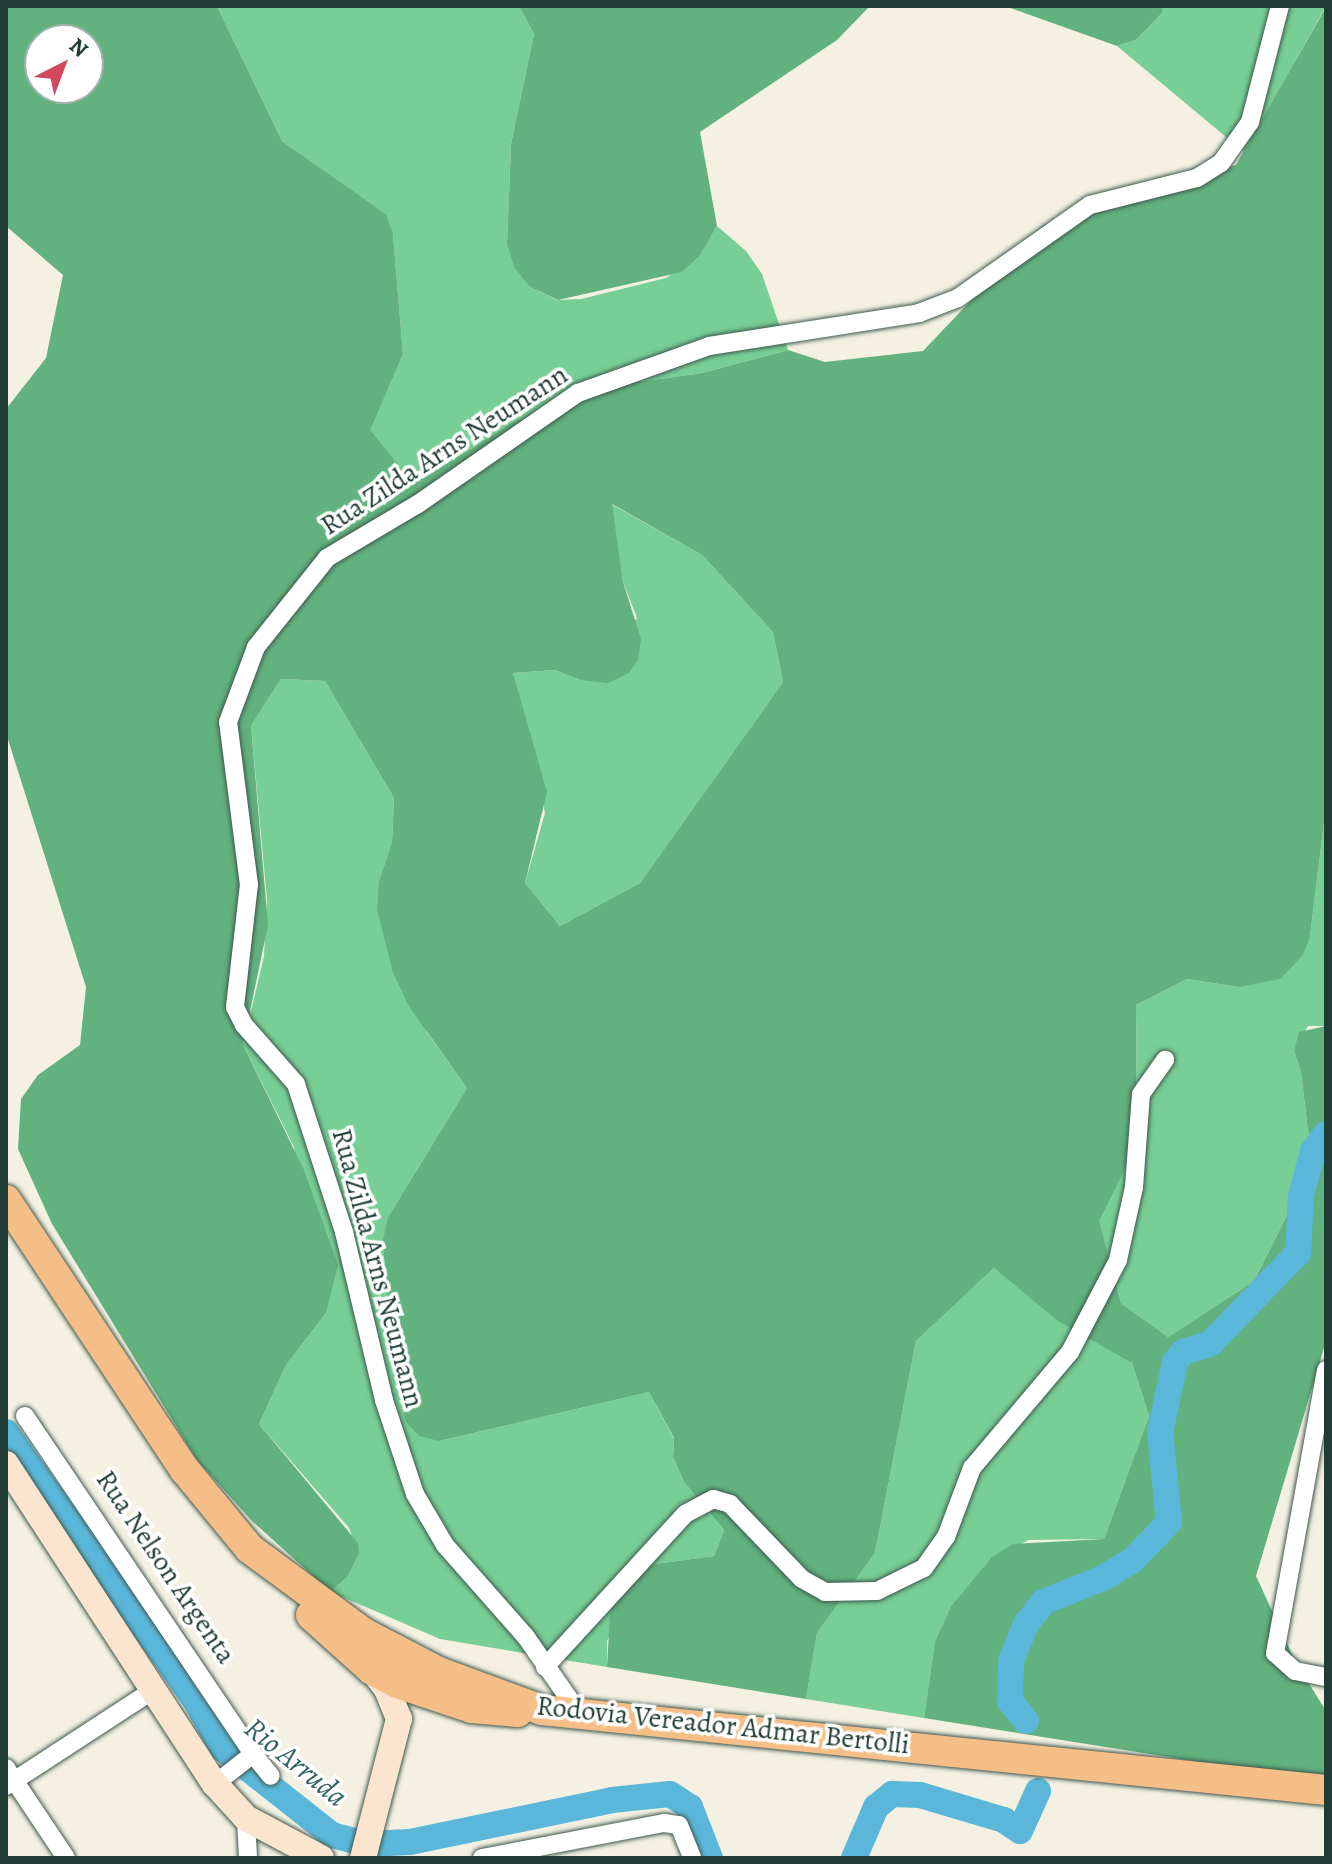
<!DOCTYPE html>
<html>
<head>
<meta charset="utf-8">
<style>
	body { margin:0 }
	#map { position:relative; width:1332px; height:1864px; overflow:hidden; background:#f4f1e2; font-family:Alegreya,serif }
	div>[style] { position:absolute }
	.green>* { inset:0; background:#77cf95 }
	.forest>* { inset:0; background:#61b27e }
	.river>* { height:26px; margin:-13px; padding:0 13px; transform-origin:13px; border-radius:13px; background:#5bb7d9 }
	.roads { filter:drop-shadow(0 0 2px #3f584e) drop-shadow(0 0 2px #3f584e) }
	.minor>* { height:18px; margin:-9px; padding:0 9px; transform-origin:9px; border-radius:9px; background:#fff }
	.secondary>* { height:26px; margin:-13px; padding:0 13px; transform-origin:13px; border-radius:13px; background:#fbe5cf }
	.trunk>* { height:30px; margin:-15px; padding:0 15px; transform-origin:15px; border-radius:15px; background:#f6be87 }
	span { translate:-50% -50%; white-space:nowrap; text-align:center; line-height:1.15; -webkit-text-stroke:7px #fff; paint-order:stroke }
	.street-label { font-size:28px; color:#1f3d34 }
	.water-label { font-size:30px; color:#316266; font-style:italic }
	.frame { position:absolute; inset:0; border:8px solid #1f3d34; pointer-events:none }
	.north { position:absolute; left:24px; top:24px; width:80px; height:80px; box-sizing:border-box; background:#fff; border:2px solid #a5b1ae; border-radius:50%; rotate:42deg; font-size:22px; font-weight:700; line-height:32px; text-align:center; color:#1f3d34 }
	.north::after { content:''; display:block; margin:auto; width:28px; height:36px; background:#d1495b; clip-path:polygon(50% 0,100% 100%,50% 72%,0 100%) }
</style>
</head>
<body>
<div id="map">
	<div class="green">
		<i style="clip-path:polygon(217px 6px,519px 6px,534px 34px,511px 144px,507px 244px,515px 267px,530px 287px,557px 300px,581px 299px,666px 278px,701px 254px,717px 226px,746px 251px,762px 274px,788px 350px,702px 373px,611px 386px,511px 423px,466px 452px,409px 479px,369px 430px,403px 354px,393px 234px,372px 204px,282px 141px)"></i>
		<i style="clip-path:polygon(1162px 6px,1326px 6px,1244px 152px,1117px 46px,1136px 40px,1162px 13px)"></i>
		<i style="clip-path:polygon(611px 504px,702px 555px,773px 632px,783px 682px,640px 883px,560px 926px,525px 883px,545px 813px,513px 673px,555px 670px,580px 680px,637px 618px,623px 582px)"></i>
		<i style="clip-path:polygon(281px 679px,325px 681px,394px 798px,392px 842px,379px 881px,426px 1031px,467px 1088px,388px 1217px,394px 1378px,439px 1441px,649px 1392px,674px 1439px,673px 1457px,684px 1482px,724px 1530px,714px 1556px,648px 1565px,607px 1641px,607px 1667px,440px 1639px,331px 1592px,348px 1576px,359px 1554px,349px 1528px,259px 1424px,286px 1365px,326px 1313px,294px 1147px,243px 1045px,264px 956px,267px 900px,251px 726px)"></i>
		<i style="clip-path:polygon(1326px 807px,1326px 1026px,1308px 1026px,1294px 1051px,1301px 1072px,1312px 1165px,1254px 1281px,1168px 1337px,1121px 1303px,1098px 1221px,1137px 1145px,1136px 1005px,1187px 979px,1239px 987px,1310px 936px)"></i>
		<i style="clip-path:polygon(994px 1268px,1132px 1363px,1149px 1416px,1104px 1539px,1029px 1540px,992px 1558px,951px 1606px,935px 1641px,924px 1718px,806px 1699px,817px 1633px,875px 1553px,916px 1341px)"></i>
	</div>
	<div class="forest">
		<i style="clip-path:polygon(evenodd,6px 6px,217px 6px,282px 141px,372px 204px,386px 215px,393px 234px,403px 354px,370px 430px,410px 479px,466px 452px,511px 423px,611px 386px,702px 373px,788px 350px,825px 362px,923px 351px,979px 292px,996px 266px,1044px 225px,1236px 165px,1326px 7px,1326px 807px,1310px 936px,1303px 955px,1280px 979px,1239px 987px,1187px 979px,1136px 1005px,1137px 1145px,1099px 1221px,1121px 1303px,1168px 1337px,1254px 1281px,1312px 1165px,1301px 1072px,1294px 1051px,1299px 1032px,1326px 1026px,1326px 1341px,1256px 1576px,1295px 1661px,1326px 1711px,1326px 1782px,924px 1718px,935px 1641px,951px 1606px,992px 1557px,1013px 1544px,1104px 1539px,1149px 1416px,1132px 1363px,1058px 1321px,994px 1268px,916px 1341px,875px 1553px,817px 1633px,806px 1699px,607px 1667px,610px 1613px,618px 1590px,648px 1565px,714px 1556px,724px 1530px,684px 1482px,673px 1457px,674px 1438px,649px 1392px,439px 1441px,419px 1436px,406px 1422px,394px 1378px,383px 1240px,388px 1217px,467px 1088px,410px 1008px,393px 973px,377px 910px,379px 881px,392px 842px,394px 798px,325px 681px,281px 679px,251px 726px,268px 925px,243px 1045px,304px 1170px,338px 1265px,326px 1313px,286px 1365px,259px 1424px,358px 1543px,359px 1554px,348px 1576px,331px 1592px,252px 1521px,197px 1460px,52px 1224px,18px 1149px,21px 1099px,38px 1075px,80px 1045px,86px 987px,6px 733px,6px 409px,46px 358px,63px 275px,6px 226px,6px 6px,40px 40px,88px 40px,88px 88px,40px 88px,40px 40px,6px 6px,612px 504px,702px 555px,773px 632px,783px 682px,640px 883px,560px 926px,525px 883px,547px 792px,513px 673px,555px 670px,580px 680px,608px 683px,629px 673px,638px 660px,641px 639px,623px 582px,612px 504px)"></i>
		<i style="clip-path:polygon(519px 6px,870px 6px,837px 40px,700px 132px,717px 226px,701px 254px,682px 272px,558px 300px,530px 287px,514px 267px,507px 244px,511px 144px,534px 34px)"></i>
		<i style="clip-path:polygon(1005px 6px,1162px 6px,1162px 13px,1136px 40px,1117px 46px)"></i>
	</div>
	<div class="river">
		<i style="left:6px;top:1432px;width:328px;rotate:54.8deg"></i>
		<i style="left:195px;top:1700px;width:56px;rotate:60.3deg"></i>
		<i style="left:223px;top:1749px;width:139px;rotate:38.3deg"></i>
		<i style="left:332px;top:1835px;width:35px;rotate:15deg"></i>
		<i style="left:366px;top:1844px;width:44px;rotate:-2.6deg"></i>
		<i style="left:410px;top:1842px;width:206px;rotate:-11.7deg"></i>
		<i style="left:612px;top:1800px;width:58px;rotate:-5.9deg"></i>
		<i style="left:670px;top:1794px;width:24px;rotate:33deg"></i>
		<i style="left:690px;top:1807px;width:55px;rotate:68.6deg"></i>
		<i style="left:1026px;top:1721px;width:26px;rotate:-129deg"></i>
		<i style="left:1010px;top:1701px;width:40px;rotate:-88.6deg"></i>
		<i style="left:1011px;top:1661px;width:40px;rotate:-68deg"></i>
		<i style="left:1026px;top:1624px;width:28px;rotate:-52deg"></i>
		<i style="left:1043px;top:1602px;width:65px;rotate:-21.8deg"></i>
		<i style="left:1103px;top:1578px;width:35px;rotate:-31deg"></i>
		<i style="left:1133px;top:1560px;width:52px;rotate:-46.5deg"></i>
		<i style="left:1169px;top:1522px;width:90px;rotate:-95.7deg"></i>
		<i style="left:1160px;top:1432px;width:72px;rotate:-77.9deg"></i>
		<i style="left:1175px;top:1362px;width:13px;rotate:-51deg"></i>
		<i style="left:1183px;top:1352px;width:28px;rotate:-17deg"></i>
		<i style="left:1210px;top:1344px;width:127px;rotate:-46deg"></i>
		<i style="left:1298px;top:1253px;width:57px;rotate:-87deg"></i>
		<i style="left:1301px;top:1196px;width:47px;rotate:-75.1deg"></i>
		<i style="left:1313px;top:1151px;width:21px;rotate:-53deg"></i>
		<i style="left:854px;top:1858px;width:56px;rotate:-66.7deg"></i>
		<i style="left:876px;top:1807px;width:21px;rotate:-39deg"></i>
		<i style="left:892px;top:1794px;width:28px;rotate:2deg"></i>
		<i style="left:920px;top:1795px;width:88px;rotate:16.6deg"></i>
		<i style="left:1004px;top:1820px;width:19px;rotate:35deg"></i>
		<i style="left:1020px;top:1831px;width:44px;rotate:-65.8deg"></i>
	</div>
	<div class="roads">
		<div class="minor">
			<i style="left:1326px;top:1370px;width:288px;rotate:100.2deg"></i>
			<i style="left:1275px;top:1653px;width:27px;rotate:42deg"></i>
			<i style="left:1295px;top:1671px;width:32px;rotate:11deg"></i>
			<i style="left:25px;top:1416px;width:408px;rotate:56deg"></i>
			<i style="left:545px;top:1667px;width:207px;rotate:-47.5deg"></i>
			<i style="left:685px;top:1514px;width:32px;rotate:-28deg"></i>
			<i style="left:713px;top:1499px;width:18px;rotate:16deg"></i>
			<i style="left:730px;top:1504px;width:104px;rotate:46.2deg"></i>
			<i style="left:802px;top:1579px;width:26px;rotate:29deg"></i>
			<i style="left:825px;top:1592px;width:52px;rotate:-1.1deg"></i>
			<i style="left:877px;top:1591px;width:52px;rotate:-26.1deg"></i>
			<i style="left:924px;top:1568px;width:38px;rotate:-55deg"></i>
			<i style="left:946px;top:1537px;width:74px;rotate:-69.4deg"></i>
			<i style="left:972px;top:1468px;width:152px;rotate:-49.8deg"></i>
			<i style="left:1070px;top:1352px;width:104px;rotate:-62.4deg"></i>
			<i style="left:1118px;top:1260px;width:75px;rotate:-77.6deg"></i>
			<i style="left:1134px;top:1187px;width:93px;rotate:-85.7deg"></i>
			<i style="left:1141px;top:1094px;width:42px;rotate:-54.8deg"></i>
			<i style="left:579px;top:1713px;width:93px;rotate:-124.9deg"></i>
			<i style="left:526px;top:1637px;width:123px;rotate:-131.4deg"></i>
			<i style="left:445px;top:1545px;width:59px;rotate:-120.5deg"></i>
			<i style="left:415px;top:1494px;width:99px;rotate:-108.3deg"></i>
			<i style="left:384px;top:1400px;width:173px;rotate:-103.4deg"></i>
			<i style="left:344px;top:1232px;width:156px;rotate:-108deg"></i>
			<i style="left:296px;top:1084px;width:79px;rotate:-131.4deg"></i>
			<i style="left:244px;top:1025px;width:20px;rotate:-117deg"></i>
			<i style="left:235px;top:1007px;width:123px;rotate:-83.5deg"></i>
			<i style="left:249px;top:885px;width:164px;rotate:-97.3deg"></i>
			<i style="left:228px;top:722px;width:80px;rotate:-69.5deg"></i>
			<i style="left:256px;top:647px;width:114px;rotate:-51.4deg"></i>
			<i style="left:327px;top:558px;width:106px;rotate:-30.7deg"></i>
			<i style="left:418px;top:504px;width:195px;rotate:-34.8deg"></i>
			<i style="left:578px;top:393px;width:139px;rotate:-19.7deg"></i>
			<i style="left:709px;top:346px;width:213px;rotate:-8.9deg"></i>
			<i style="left:919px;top:313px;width:42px;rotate:-21deg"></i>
			<i style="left:958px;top:298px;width:161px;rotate:-35.2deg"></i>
			<i style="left:1090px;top:205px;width:110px;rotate:-14.2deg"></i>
			<i style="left:1197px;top:178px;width:28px;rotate:-32deg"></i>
			<i style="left:1221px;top:163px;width:50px;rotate:-54.7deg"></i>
			<i style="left:1250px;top:122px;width:120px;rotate:-75.5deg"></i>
			<i style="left:6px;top:1768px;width:108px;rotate:56.3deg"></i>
			<i style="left:215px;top:1784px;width:48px;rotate:-38.3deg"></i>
			<i style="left:253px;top:1754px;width:28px;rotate:51deg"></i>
			<i style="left:6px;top:1786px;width:176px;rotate:-33.1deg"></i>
			<i style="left:246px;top:1818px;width:40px;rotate:87.1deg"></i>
			<i style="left:482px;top:1858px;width:185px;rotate:-10.9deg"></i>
			<i style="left:664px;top:1823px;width:15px;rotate:8deg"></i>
			<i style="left:679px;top:1825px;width:35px;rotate:68deg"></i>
		</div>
		<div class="secondary">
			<i style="left:6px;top:1464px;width:382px;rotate:56.9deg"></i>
			<i style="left:215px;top:1784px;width:46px;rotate:47.6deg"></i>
			<i style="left:246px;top:1818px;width:85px;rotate:28.1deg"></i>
			<i style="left:363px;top:1858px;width:144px;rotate:-75.5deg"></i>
			<i style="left:399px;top:1719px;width:32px;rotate:-112deg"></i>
			<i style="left:387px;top:1689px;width:24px;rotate:-128deg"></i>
		</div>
		<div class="trunk">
			<i style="left:6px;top:1200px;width:324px;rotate:56.5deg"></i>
			<i style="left:185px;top:1470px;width:102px;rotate:50.6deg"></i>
			<i style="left:250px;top:1549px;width:142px;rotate:36.4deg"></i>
			<i style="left:364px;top:1633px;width:85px;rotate:27.5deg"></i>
			<i style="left:439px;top:1672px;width:110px;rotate:20.3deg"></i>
			<i style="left:542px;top:1710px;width:788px;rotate:5.83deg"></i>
			<i style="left:311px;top:1615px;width:82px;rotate:42deg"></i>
			<i style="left:372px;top:1670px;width:28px;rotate:27deg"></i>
			<i style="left:397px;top:1683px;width:79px;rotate:18.4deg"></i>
			<i style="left:472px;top:1708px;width:46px;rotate:5deg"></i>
		</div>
	</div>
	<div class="street-label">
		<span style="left:444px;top:450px;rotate:-33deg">Rua Zilda Arns Neumann</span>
		<span style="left:378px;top:1268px;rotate:75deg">Rua Zilda Arns Neumann</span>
		<span style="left:166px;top:1567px;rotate:56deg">Rua Nelson Argenta</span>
		<span style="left:723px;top:1725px;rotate:6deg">Rodovia Vereador Admar Bertolli</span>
	</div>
	<div class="water-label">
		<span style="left:296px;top:1762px;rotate:39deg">Rio Arruda</span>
	</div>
	<div class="frame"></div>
	<div class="north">N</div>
</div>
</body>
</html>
